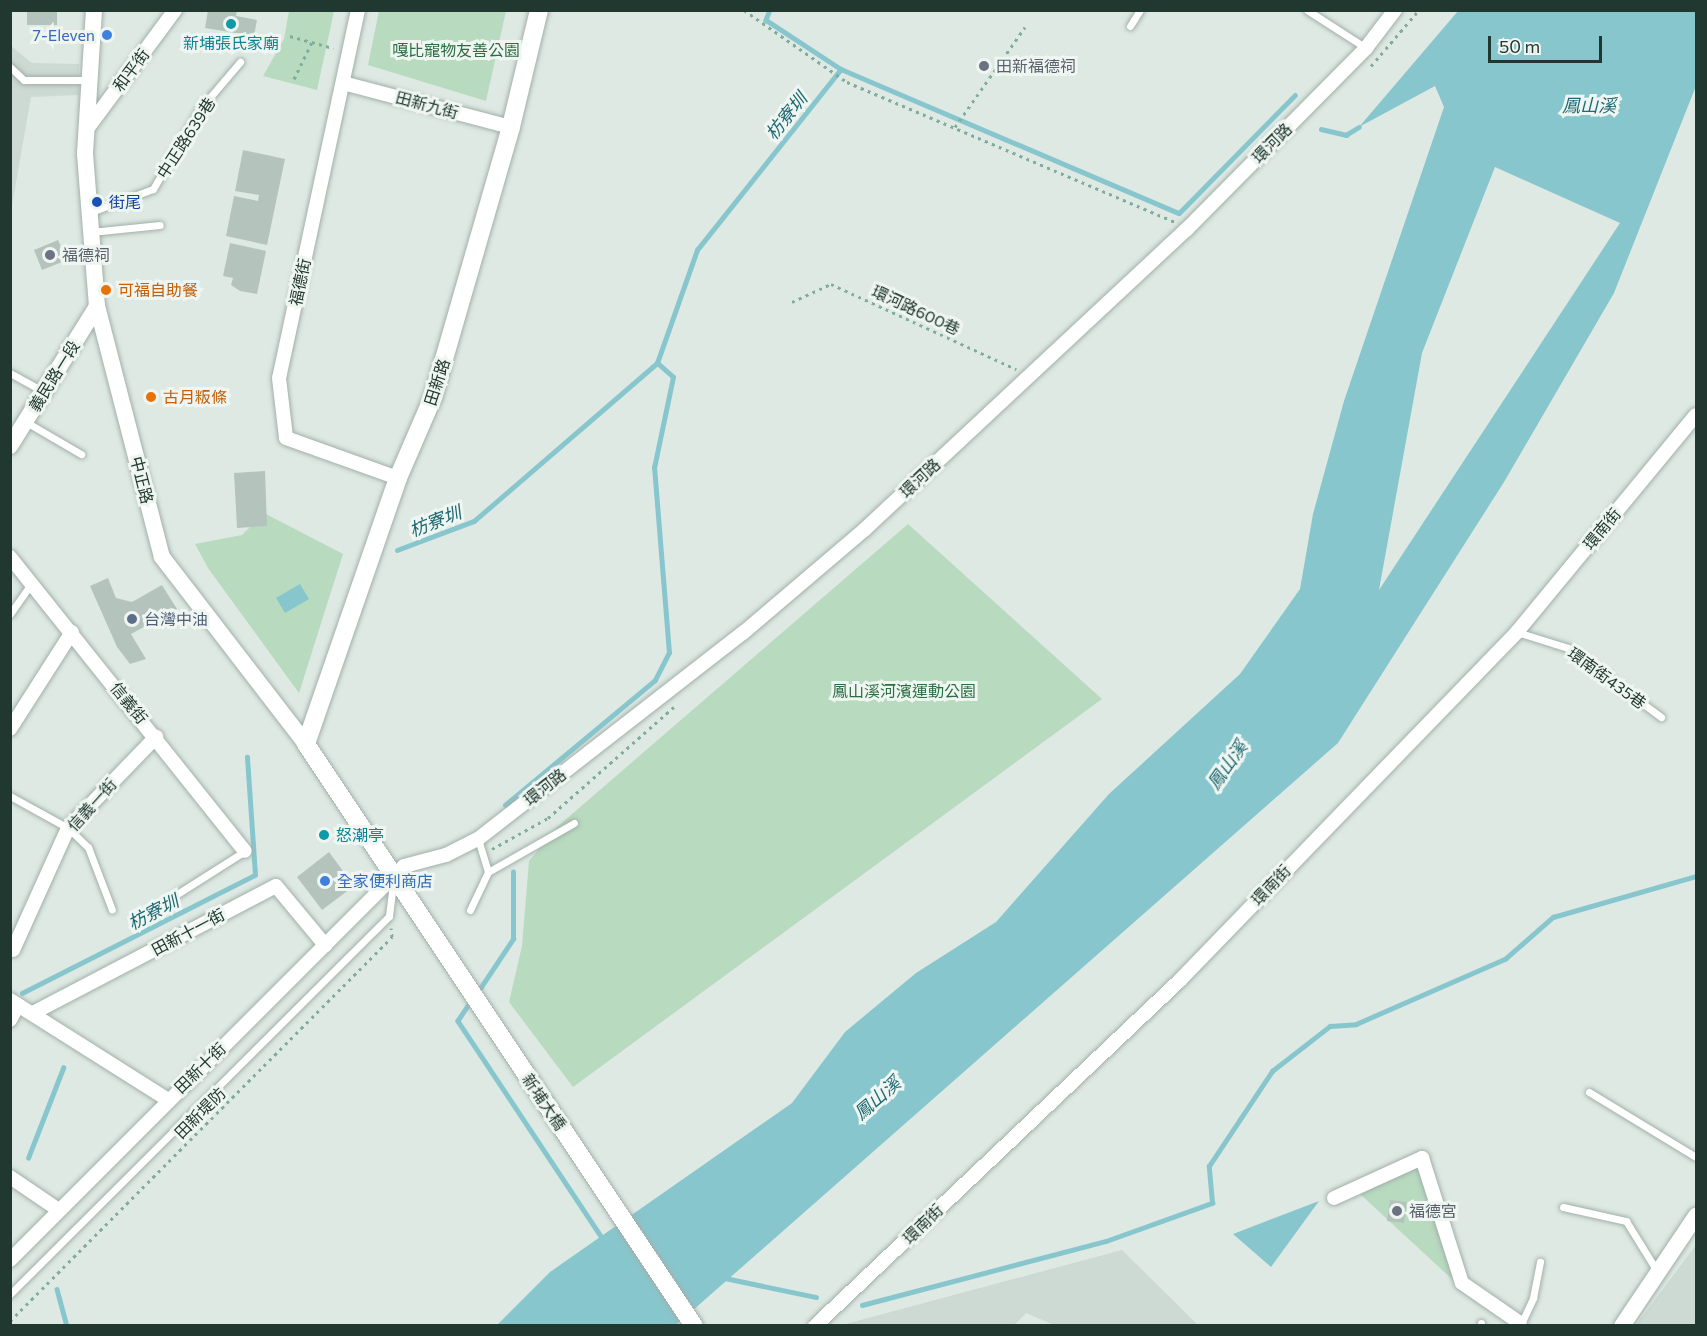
<!DOCTYPE html>
<html>
<head>
<meta charset="utf-8">
<style>
	body { margin:0 }
	#map { position:relative; width:1707px; height:1336px; overflow:hidden; background:#dee9e4; font-family:Commissioner,"Noto Sans TC",sans-serif }
	div>[style] { position:absolute }
	.built>* { inset:0; background:#cdd9d3 }
	.green>* { inset:0; background:#b8dabf }
	.water>* { inset:0; background:#88c6cd }
	.stream>* { height:4.5px; margin:-2.25px; padding:0 2.25px; transform-origin:2.25px; border-radius:2.25px; background:#88c6cd }
	.building>* { inset:0; background:#b4c4bd }
	.round { border-radius:50% }
	.path>* { height:3px; margin-top:-1.5px; transform-origin:0; background:repeating-linear-gradient(90deg,#80ac9b 0 3px,transparent 0 7.5px) }
	.roads { filter:drop-shadow(0 0 2px #a2b0aa) drop-shadow(0 0 2px #a2b0aa) }
	.service>* { height:7px; margin:-3.5px; padding:0 3.5px; transform-origin:3.5px; border-radius:3.5px; background:#fff }
	.minor>* { height:14px; margin:-7px; padding:0 7px; transform-origin:7px; border-radius:7px; background:#fff }
	.tertiary>* { height:16px; margin:-8px; padding:0 8px; transform-origin:8px; border-radius:8px; background:#fff }
	.secondary>* { height:18px; margin:-9px; padding:0 9px; transform-origin:9px; border-radius:9px; background:#fff }
	.dots>* { width:16px; height:16px; translate:-50% -50%; box-sizing:border-box; border:3px solid #eff6f2; border-radius:50% }
	span { translate:-50% -50%; white-space:nowrap; text-align:center; line-height:1.15; -webkit-text-stroke:6px #eff6f2; paint-order:stroke }
	.shop-label { font-size:16px; color:#366cbe }
	.right { translate:-100% -50%; text-align:right }
	.left { translate:0 -50%; text-align:left }
	.culture-label { font-size:16px; color:#0d838f }
	.park-label { font-size:16px; color:#2d6d42 }
	.worship-label { font-size:16px; color:#5b616d }
	.street-label { font-size:16px; color:#213830 }
	.transit-label { font-size:16px; color:#164399 }
	.food-label { font-size:16px; color:#c56008 }
	.service-label { font-size:16px; color:#4e5e75 }
	.water-label { font-size:18px; color:#1e6871; font-style:italic }
	.frame { position:absolute; inset:0; border:12px solid #213830; pointer-events:none }
	.scale { position:absolute; left:1488px; top:36px; width:114px; height:27px; box-sizing:border-box; border:3px solid #213830; border-top:0; padding-left:8px; font-size:18px; line-height:21px; white-space:nowrap; color:#213830; -webkit-text-stroke:4px #eff6f2; paint-order:stroke }
</style>
</head>
<body>
<div id="map">
	<div class="built">
		<i style="clip-path:polygon(11px 46px,32px 63px,79px 64px,79px 95px,31px 97px,11px 211px)"></i>
		<i style="clip-path:polygon(1696px 1245px,1696px 1325px,1636px 1325px)"></i>
		<i style="clip-path:polygon(1122px 1250px,1198px 1325px,1054px 1325px,1026px 1313px,1014px 1325px,842px 1325px)"></i>
	</div>
	<div class="green">
		<i style="clip-path:polygon(289px 11px,334px 11px,317px 90px,263px 76px,284px 39px)"></i>
		<i style="clip-path:polygon(379px 11px,506px 11px,486px 101px,368px 65px)"></i>
		<i style="clip-path:polygon(264px 513px,343px 554px,299px 693px,208px 568px,195px 544px,242px 535px)"></i>
		<i style="clip-path:polygon(908px 524px,1102px 699px,573px 1087px,509px 1002px,522px 946px,529px 861px,557px 827px)"></i>
		<i style="clip-path:polygon(1419px 1166px,1454px 1281px,1360px 1194px)"></i>
	</div>
	<div class="water">
		<i style="clip-path:polygon(evenodd,1458px 11px,1696px 11px,1696px 86px,1614px 293px,1504px 482px,1338px 743px,676px 1325px,496px 1326px,550px 1272px,792px 1103px,845px 1032px,916px 973px,996px 922px,1109px 794px,1240px 674px,1300px 589px,1313px 514px,1344px 401px,1444px 107px,1435px 86px,1359px 127px,1458px 11px,1495px 167px,1620px 223px,1379px 590px,1422px 353px,1495px 167px)"></i>
		<i style="clip-path:polygon(300px 584px,309px 599px,285px 613px,276px 598px)"></i>
		<i style="clip-path:polygon(1319px 1201px,1271px 1267px,1233px 1234px)"></i>
	</div>
	<div class="stream">
		<i style="left:770px;top:10px;width:11px;rotate:112deg"></i>
		<i style="left:766px;top:20px;width:90px;rotate:33.2deg"></i>
		<i style="left:841px;top:69px;width:367px;rotate:23.1deg"></i>
		<i style="left:1179px;top:213px;width:165px;rotate:-45.5deg"></i>
		<i style="left:1321px;top:129px;width:26px;rotate:13deg"></i>
		<i style="left:1346px;top:135px;width:15px;rotate:-32deg"></i>
		<i style="left:397px;top:550px;width:82px;rotate:-20.6deg"></i>
		<i style="left:474px;top:521px;width:242px;rotate:-40.8deg"></i>
		<i style="left:657px;top:363px;width:120px;rotate:-70.5deg"></i>
		<i style="left:697px;top:250px;width:231px;rotate:-51.5deg"></i>
		<i style="left:505px;top:805px;width:195px;rotate:-39.8deg"></i>
		<i style="left:655px;top:680px;width:30px;rotate:-63deg"></i>
		<i style="left:669px;top:653px;width:186px;rotate:-94.6deg"></i>
		<i style="left:654px;top:468px;width:93px;rotate:-78.2deg"></i>
		<i style="left:673px;top:377px;width:21px;rotate:-139deg"></i>
		<i style="left:22px;top:993px;width:261px;rotate:-26.9deg"></i>
		<i style="left:255px;top:875px;width:118px;rotate:-93.9deg"></i>
		<i style="left:477px;top:993px;width:65px;rotate:-56.3deg"></i>
		<i style="left:513px;top:939px;width:67px;rotate:-90deg"></i>
		<i style="left:472px;top:1000px;width:25px;rotate:124deg"></i>
		<i style="left:458px;top:1021px;width:258px;rotate:56.4deg"></i>
		<i style="left:28px;top:1158px;width:97px;rotate:-68.7deg"></i>
		<i style="left:725px;top:1278px;width:93px;rotate:11.8deg"></i>
		<i style="left:57px;top:1289px;width:38px;rotate:75deg"></i>
		<i style="left:862px;top:1305px;width:252px;rotate:-14.7deg"></i>
		<i style="left:1106px;top:1241px;width:113px;rotate:-19.7deg"></i>
		<i style="left:1212px;top:1203px;width:37px;rotate:-95deg"></i>
		<i style="left:1209px;top:1166px;width:114px;rotate:-56.4deg"></i>
		<i style="left:1272px;top:1071px;width:73px;rotate:-37.8deg"></i>
		<i style="left:1330px;top:1026px;width:26px;rotate:-4deg"></i>
		<i style="left:1356px;top:1024px;width:163px;rotate:-23.6deg"></i>
		<i style="left:1505px;top:959px;width:64px;rotate:-41.2deg"></i>
		<i style="left:1553px;top:917px;width:149px;rotate:-16deg"></i>
	</div>
	<div class="building">
		<i style="clip-path:polygon(27px 10px,57px 10px,57px 25px,27px 25px)"></i>
		<i style="clip-path:polygon(208px 10px,237px 10px,236px 16px,257px 20px,254px 36px,205px 28px)"></i>
		<i style="clip-path:polygon(243px 150px,285px 159px,267px 245px,226px 236px,234px 196px,258px 201px,259px 195px,235px 191px)"></i>
		<i style="clip-path:polygon(58px 240px,67px 260px,42px 270px,34px 250px)"></i>
		<i style="clip-path:polygon(230px 243px,266px 251px,257px 294px,240px 291px,231px 285px,233px 278px,223px 276px)"></i>
		<i style="clip-path:polygon(265px 471px,267px 526px,237px 528px,234px 473px)"></i>
		<i style="clip-path:polygon(108px 578px,116px 598px,132px 602px,162px 585px,177px 609px,131px 634px,146px 659px,130px 664px,117px 647px,90px 586px)"></i>
		<i class="round" style="left:318.5px;top:830.5px;width:11px;height:11px"></i>
		<i style="clip-path:polygon(329px 852px,354px 886px,322px 910px,297px 877px)"></i>
		<i style="clip-path:polygon(1390px 1200px,1407px 1202px,1404px 1223px,1387px 1221px)"></i>
	</div>
	<div class="path">
		<i style="left:744px;top:10px;width:126px;rotate:35deg"></i>
		<i style="left:847px;top:82px;width:357px;rotate:23.1deg"></i>
		<i style="left:290px;top:36px;width:45px;rotate:15.6deg"></i>
		<i style="left:1371px;top:66px;width:74px;rotate:-49.4deg"></i>
		<i style="left:294px;top:79px;width:41px;rotate:-64.1deg"></i>
		<i style="left:955px;top:127px;width:122px;rotate:-55deg"></i>
		<i style="left:792px;top:302px;width:43px;rotate:-24.8deg"></i>
		<i style="left:831px;top:284px;width:204px;rotate:24.7deg"></i>
		<i style="left:492px;top:849px;width:64px;rotate:-29deg"></i>
		<i style="left:548px;top:818px;width:169px;rotate:-41.4deg"></i>
		<i style="left:10px;top:1321px;width:542px;rotate:-45.15deg"></i>
		<i style="left:392px;top:937px;width:9px;rotate:-96deg"></i>
	</div>
	<div class="roads">
		<div class="service">
			<i style="left:1307px;top:10px;width:70px;rotate:32.8deg"></i>
			<i style="left:1130px;top:26px;width:19px;rotate:-58deg"></i>
			<i style="left:10px;top:67px;width:19px;rotate:43deg"></i>
			<i style="left:24px;top:80px;width:66px"></i>
			<i style="left:91px;top:212px;width:66px;rotate:-20.4deg"></i>
			<i style="left:153px;top:189px;width:93px;rotate:-59.6deg"></i>
			<i style="left:200px;top:109px;width:62px;rotate:-49.6deg"></i>
			<i style="left:91px;top:232px;width:69px;rotate:-5.8deg"></i>
			<i style="left:10px;top:373px;width:39px;rotate:29deg"></i>
			<i style="left:26px;top:422px;width:64px;rotate:30.2deg"></i>
			<i style="left:10px;top:614px;width:38px;rotate:-55deg"></i>
			<i style="left:1517px;top:632px;width:53px;rotate:17.4deg"></i>
			<i style="left:1568px;top:648px;width:116px;rotate:36.6deg"></i>
			<i style="left:10px;top:796px;width:66px;rotate:28.9deg"></i>
			<i style="left:68px;top:828px;width:28px;rotate:44deg"></i>
			<i style="left:88px;top:847px;width:67px;rotate:69.1deg"></i>
			<i style="left:478px;top:839px;width:34px;rotate:73deg"></i>
			<i style="left:174px;top:896px;width:84px;rotate:-32.4deg"></i>
			<i style="left:470px;top:910px;width:42px;rotate:-64.7deg"></i>
			<i style="left:488px;top:872px;width:99px;rotate:-29.7deg"></i>
			<i style="left:1589px;top:1092px;width:125px;rotate:31.3deg"></i>
			<i style="left:1563px;top:1207px;width:65px;rotate:12.5deg"></i>
			<i style="left:1626px;top:1221px;width:59px;rotate:58.2deg"></i>
			<i style="left:10px;top:1294px;width:535px;rotate:-44.92deg"></i>
			<i style="left:389px;top:916px;width:35px;rotate:-83deg"></i>
			<i style="left:1481px;top:1323px;width:3px;rotate:90deg"></i>
			<i style="left:1521px;top:1324px;width:29px;rotate:-65deg"></i>
			<i style="left:1533px;top:1298px;width:37px;rotate:-79deg"></i>
		</div>
		<div class="minor">
			<i style="left:358px;top:10px;width:376px;rotate:102.1deg"></i>
			<i style="left:279px;top:378px;width:60px;rotate:83.3deg"></i>
			<i style="left:286px;top:438px;width:119px;rotate:19.7deg"></i>
			<i style="left:343px;top:83px;width:174px;rotate:14.7deg"></i>
			<i style="left:87px;top:129px;width:148px;rotate:-53.5deg"></i>
			<i style="left:10px;top:557px;width:376px;rotate:51.4deg"></i>
			<i style="left:10px;top:729px;width:115px;rotate:-57.4deg"></i>
			<i style="left:13px;top:950px;width:134px;rotate:-65.7deg"></i>
			<i style="left:68px;top:828px;width:127px;rotate:-46deg"></i>
			<i style="left:10px;top:1000px;width:187px;rotate:32.3deg"></i>
			<i style="left:33px;top:1013px;width:274px;rotate:-27.6deg"></i>
			<i style="left:276px;top:886px;width:77px;rotate:50.3deg"></i>
			<i style="left:10px;top:1020px;width:17px;rotate:-62deg"></i>
			<i style="left:10px;top:1177px;width:57px;rotate:34.2deg"></i>
			<i style="left:1334px;top:1198px;width:97px;rotate:-24.4deg"></i>
			<i style="left:1422px;top:1158px;width:131px;rotate:72.3deg"></i>
			<i style="left:1462px;top:1283px;width:70px;rotate:34.6deg"></i>
			<i style="left:10px;top:1260px;width:557px;rotate:-45deg"></i>
			<i style="left:404px;top:866px;width:43px;rotate:-14.7deg"></i>
			<i style="left:446px;top:855px;width:36px;rotate:-27deg"></i>
			<i style="left:478px;top:839px;width:336px;rotate:-37.9deg"></i>
			<i style="left:743px;top:633px;width:160px;rotate:-40.4deg"></i>
			<i style="left:865px;top:529px;width:439px;rotate:-43deg"></i>
			<i style="left:1186px;top:230px;width:256px;rotate:-45.3deg"></i>
			<i style="left:1366px;top:48px;width:48px;rotate:-52.7deg"></i>
			<i style="left:815px;top:1326px;width:502px;rotate:-43.46deg"></i>
			<i style="left:1179px;top:981px;width:486px;rotate:-45.9deg"></i>
			<i style="left:1517px;top:632px;width:281px;rotate:-50.5deg"></i>
		</div>
		<div class="tertiary">
			<i style="left:94px;top:10px;width:144px;rotate:93.6deg"></i>
			<i style="left:85px;top:154px;width:152px;rotate:85.5deg"></i>
			<i style="left:97px;top:306px;width:259px;rotate:75.5deg"></i>
			<i style="left:162px;top:557px;width:236px;rotate:52.4deg"></i>
			<i style="left:10px;top:446px;width:165px;rotate:-58.1deg"></i>
			<i style="left:1622px;top:1326px;width:133px;rotate:-56.1deg"></i>
		</div>
		<div class="secondary">
			<i style="left:539px;top:10px;width:120px;rotate:103.5deg"></i>
			<i style="left:511px;top:127px;width:281px;rotate:106.1deg"></i>
			<i style="left:433px;top:397px;width:88px;rotate:113.4deg"></i>
			<i style="left:398px;top:478px;width:281px;rotate:109.1deg"></i>
			<i style="left:306px;top:744px;width:699px;rotate:56.31deg"></i>
		</div>
	</div>
	<div class="dots">
		<i style="left:231px;top:24px;background:#0f9aa8"></i>
		<i style="left:107px;top:35px;background:#3f7fe0"></i>
		<i style="left:984px;top:66px;background:#6b7280"></i>
		<i style="left:97px;top:202px;background:#1a4fb4"></i>
		<i style="left:50px;top:255px;background:#6b7280"></i>
		<i style="left:106px;top:290px;background:#e8710a"></i>
		<i style="left:151px;top:397px;background:#e8710a"></i>
		<i style="left:132px;top:619px;background:#5c6f8a"></i>
		<i style="left:324px;top:835px;background:#0f9aa8"></i>
		<i style="left:325px;top:881px;background:#3f7fe0"></i>
		<i style="left:1397px;top:1211px;background:#6b7280"></i>
	</div>
	<div class="shop-label">
		<span class="right" style="left:95px;top:35px">7-Eleven</span>
		<span class="left" style="left:337px;top:881px">全家便利商店</span>
	</div>
	<div class="culture-label">
		<span style="left:231px;top:43px">新埔張氏家廟</span>
		<span class="left" style="left:336px;top:835px">怒潮亭</span>
	</div>
	<div class="park-label">
		<span style="left:456px;top:50px">嘎比寵物友善公園</span>
		<span style="left:904px;top:691px">鳳山溪河濱運動公園</span>
	</div>
	<div class="worship-label">
		<span class="left" style="left:996px;top:66px">田新福德祠</span>
		<span class="left" style="left:62px;top:255px">福德祠</span>
		<span class="left" style="left:1409px;top:1211px">福德宮</span>
	</div>
	<div class="street-label">
		<span style="left:131px;top:70px;rotate:-53deg">和平街</span>
		<span style="left:427px;top:105px;rotate:15deg">田新九街</span>
		<span style="left:186px;top:138px;rotate:-57deg">中正路639巷</span>
		<span style="left:1272px;top:143px;rotate:-45deg">環河路</span>
		<span style="left:300px;top:282px;rotate:-78deg">福德街</span>
		<span style="left:916px;top:310px;rotate:25deg">環河路600巷</span>
		<span style="left:54px;top:376px;rotate:-58deg">義民路一段</span>
		<span style="left:437px;top:382px;rotate:-72deg">田新路</span>
		<span style="left:920px;top:478px;rotate:-43deg">環河路</span>
		<span style="left:142px;top:480px;rotate:76deg">中正路</span>
		<span style="left:1602px;top:529px;rotate:-50deg">環南街</span>
		<span style="left:1607px;top:678px;rotate:36deg">環南街435巷</span>
		<span style="left:129px;top:703px;rotate:51deg">信義街</span>
		<span style="left:545px;top:787px;rotate:-38deg">環河路</span>
		<span style="left:92px;top:805px;rotate:-48deg">信義一街</span>
		<span style="left:1271px;top:885px;rotate:-46deg">環南街</span>
		<span style="left:188px;top:932px;rotate:-28deg">田新十一街</span>
		<span style="left:200px;top:1068px;rotate:-44deg">田新十街</span>
		<span style="left:544px;top:1102px;rotate:56deg">新埔大橋</span>
		<span style="left:200px;top:1113px;rotate:-45deg">田新堤防</span>
		<span style="left:923px;top:1224px;rotate:-44deg">環南街</span>
	</div>
	<div class="transit-label">
		<span class="left" style="left:109px;top:202px">街尾</span>
	</div>
	<div class="food-label">
		<span class="left" style="left:118px;top:290px">可福自助餐</span>
		<span class="left" style="left:163px;top:397px">古月粄條</span>
	</div>
	<div class="service-label">
		<span class="left" style="left:144px;top:619px">台灣中油</span>
	</div>
	<div class="water-label">
		<span style="left:1589px;top:105px">鳳山溪</span>
		<span style="left:786px;top:116px;rotate:-51deg">枋寮圳</span>
		<span style="left:435px;top:521px;rotate:-21deg">枋寮圳</span>
		<span style="left:1227px;top:765px;rotate:-55deg">鳳山溪</span>
		<span style="left:153px;top:912px;rotate:-27deg">枋寮圳</span>
		<span style="left:877px;top:1098px;rotate:-41deg">鳳山溪</span>
	</div>
	<div class="frame"></div>
	<div class="scale">50 m</div>
</div>
</body>
</html>
